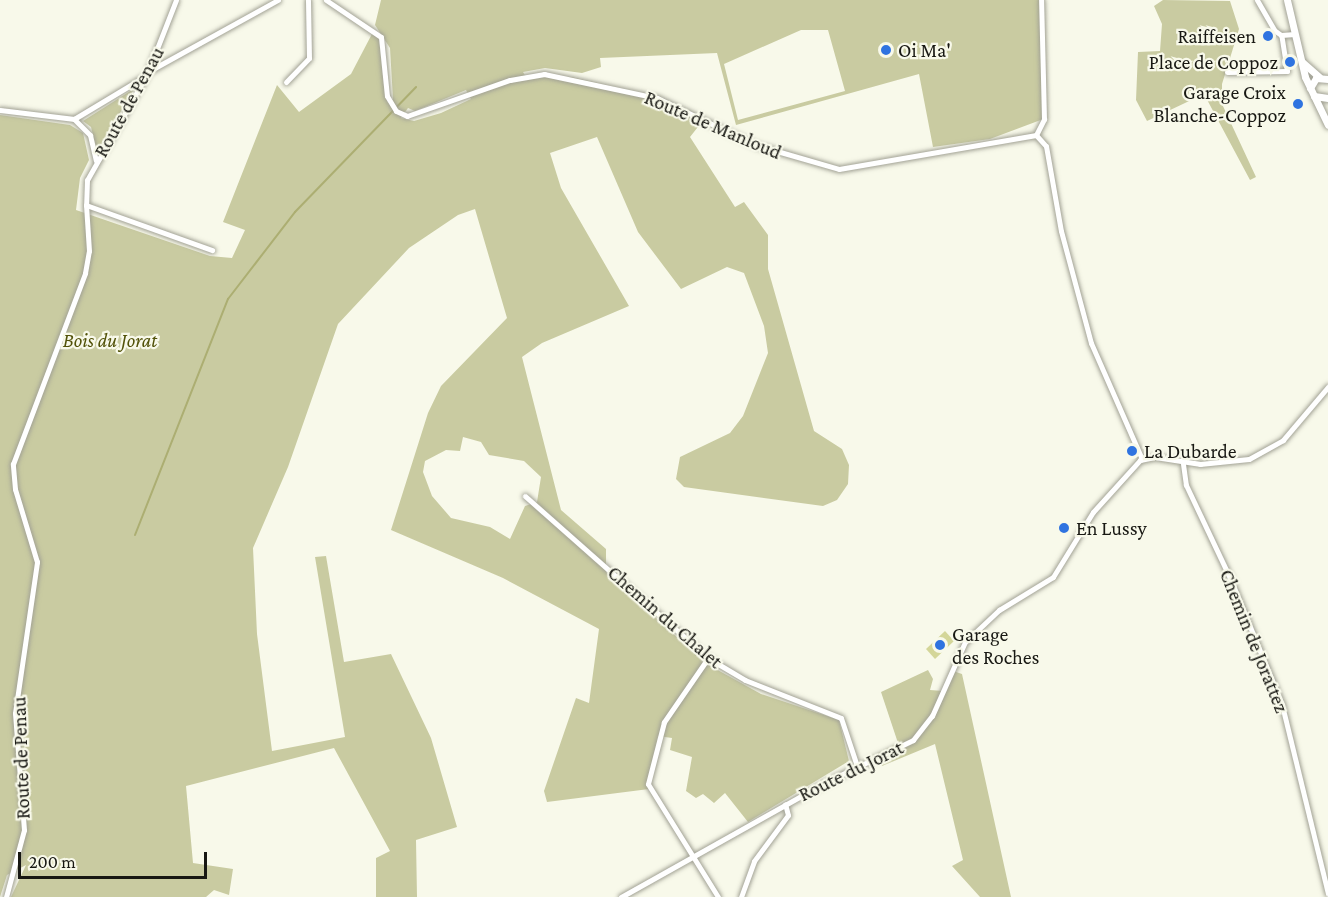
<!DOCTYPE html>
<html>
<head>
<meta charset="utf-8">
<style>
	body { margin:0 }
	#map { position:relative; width:1328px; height:897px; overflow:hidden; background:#f8f9ea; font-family:"Crimson Pro",serif }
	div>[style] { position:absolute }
	.green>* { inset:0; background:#c9cba1 }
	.stream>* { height:2px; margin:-1px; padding:0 1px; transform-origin:1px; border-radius:1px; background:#acae72 }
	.building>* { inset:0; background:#d4d699 }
	.roads { filter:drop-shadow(0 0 2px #a2a295) drop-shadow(0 0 2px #a2a295) }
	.street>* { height:5px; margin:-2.5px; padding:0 2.5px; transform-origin:2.5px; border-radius:2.5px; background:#fff }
	.secondary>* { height:7px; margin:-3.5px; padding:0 3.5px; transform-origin:3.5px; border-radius:3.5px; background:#fff }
	.dots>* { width:16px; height:16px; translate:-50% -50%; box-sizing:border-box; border:3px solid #f8f9ea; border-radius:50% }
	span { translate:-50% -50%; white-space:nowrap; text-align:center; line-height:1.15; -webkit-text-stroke:4.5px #f8f9ea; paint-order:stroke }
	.poi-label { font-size:20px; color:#181813 }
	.right { translate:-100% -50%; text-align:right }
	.left { translate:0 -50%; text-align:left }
	.street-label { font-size:20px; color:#181813 }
	.park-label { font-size:20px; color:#525209; font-style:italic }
	.scale { position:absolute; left:18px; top:852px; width:189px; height:27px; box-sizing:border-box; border:3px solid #181813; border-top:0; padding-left:8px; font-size:18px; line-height:21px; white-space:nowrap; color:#181813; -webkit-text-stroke:4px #f8f9ea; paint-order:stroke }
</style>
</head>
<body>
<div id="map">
	<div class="green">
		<i style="clip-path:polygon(evenodd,381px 0,1043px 0,1046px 118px,990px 139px,933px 147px,919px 74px,736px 125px,717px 53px,600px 58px,601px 67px,582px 73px,545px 68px,523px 72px,526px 77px,571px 77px,624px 89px,705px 118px,690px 137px,735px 207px,744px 202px,768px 235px,768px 269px,814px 431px,842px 449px,849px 465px,848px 484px,837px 500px,823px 506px,684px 487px,676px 479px,680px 457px,730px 433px,743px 416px,768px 353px,764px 326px,744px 273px,727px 267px,681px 289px,638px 232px,597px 137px,550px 153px,561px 188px,629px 306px,542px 343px,522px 357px,561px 510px,606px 549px,606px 572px,705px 663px,761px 694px,839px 720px,849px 761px,748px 822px,725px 793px,714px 803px,703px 794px,696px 798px,686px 791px,692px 757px,670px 750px,672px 738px,658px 736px,649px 789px,547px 802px,544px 791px,576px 698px,589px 703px,599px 629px,503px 578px,391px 530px,428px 413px,441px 386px,507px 318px,475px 209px,458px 215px,409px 248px,338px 324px,288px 467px,253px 548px,257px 634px,272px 751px,345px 737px,315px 557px,326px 556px,344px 662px,391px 654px,431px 738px,457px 827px,416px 840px,417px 897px,376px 897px,376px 858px,390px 851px,334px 748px,186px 786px,193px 863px,233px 869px,229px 895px,214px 890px,206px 897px,11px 897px,26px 865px,7px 875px,0 897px,0 115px,70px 125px,83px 133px,89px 160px,80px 178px,76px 210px,210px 256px,232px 258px,245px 230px,223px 222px,277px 85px,299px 112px,351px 74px,373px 32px,379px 39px,385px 96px,388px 103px,393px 99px,390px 48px,375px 25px,381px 0,801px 30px,828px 30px,845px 91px,738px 120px,724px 64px,801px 30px,381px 0,466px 90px,471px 99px,441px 113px,414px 121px,401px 118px,408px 108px,415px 111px,466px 90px,381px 0,463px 437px,481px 442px,489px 455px,524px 461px,541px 477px,537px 502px,525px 506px,510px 539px,490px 527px,451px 518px,432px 496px,423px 472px,425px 461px,446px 450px,460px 451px,463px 437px)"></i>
		<i style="clip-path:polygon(1163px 0,1230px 1px,1239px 29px,1222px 84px,1222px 104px,1256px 177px,1250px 180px,1204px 94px,1147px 121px,1136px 100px,1138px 52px,1160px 51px,1162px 24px,1154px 6px)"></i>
		<i style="clip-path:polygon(135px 88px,126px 103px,97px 151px,91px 127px,83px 121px)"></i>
		<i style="clip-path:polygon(928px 670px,933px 679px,930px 690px,943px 691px,953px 671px,962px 674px,1011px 897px,980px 897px,952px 866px,963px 860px,935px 744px,882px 766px,876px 754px,898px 743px,881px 692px)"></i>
	</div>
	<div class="stream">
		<i style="left:135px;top:535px;width:254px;rotate:-68.5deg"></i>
		<i style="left:228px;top:299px;width:110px;rotate:-52.4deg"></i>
		<i style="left:295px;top:212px;width:174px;rotate:-45.9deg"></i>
	</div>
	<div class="building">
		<i style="clip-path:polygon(945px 631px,954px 641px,935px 659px,926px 649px)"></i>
	</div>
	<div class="roads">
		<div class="street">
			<i style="left:176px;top:0;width:79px;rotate:111.4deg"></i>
			<i style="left:147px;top:74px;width:122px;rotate:119.5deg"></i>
			<i style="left:87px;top:180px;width:25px;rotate:92deg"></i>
			<i style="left:86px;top:205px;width:134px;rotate:19.7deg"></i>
			<i style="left:326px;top:0;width:66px;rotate:33.9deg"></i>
			<i style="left:381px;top:37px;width:59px;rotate:84.2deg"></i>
			<i style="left:387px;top:96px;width:17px;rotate:59deg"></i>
			<i style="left:396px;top:111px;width:12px;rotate:24deg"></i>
			<i style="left:407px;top:116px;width:109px;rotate:-19.3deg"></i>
			<i style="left:510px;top:80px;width:35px;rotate:-10deg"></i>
			<i style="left:544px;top:74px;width:116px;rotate:12deg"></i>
			<i style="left:657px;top:98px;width:110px;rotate:25.4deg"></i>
			<i style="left:756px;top:145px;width:86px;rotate:16.1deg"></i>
			<i style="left:839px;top:169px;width:200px;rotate:-9.8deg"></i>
			<i style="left:1036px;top:135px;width:15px;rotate:48deg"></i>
			<i style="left:1046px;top:146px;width:86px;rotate:80deg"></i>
			<i style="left:1061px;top:231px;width:116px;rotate:75deg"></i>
			<i style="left:1091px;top:343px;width:127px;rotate:66.3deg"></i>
			<i style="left:1257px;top:0;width:34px;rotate:60deg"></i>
			<i style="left:1274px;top:30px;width:9px;rotate:36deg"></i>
			<i style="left:1281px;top:35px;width:14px;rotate:-4deg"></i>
			<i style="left:151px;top:70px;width:145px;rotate:-28.9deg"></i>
			<i style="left:1227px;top:72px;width:60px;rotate:-1deg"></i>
			<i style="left:1287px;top:71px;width:36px;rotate:-99deg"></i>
			<i style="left:286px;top:82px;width:33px;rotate:-46deg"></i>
			<i style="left:309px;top:58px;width:58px;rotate:-91deg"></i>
			<i style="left:0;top:110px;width:75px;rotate:6.9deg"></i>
			<i style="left:74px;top:119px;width:23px;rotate:45deg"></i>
			<i style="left:90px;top:135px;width:26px;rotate:77deg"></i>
			<i style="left:74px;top:119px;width:82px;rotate:-31deg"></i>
			<i style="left:1036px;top:135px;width:18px;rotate:-63deg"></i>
			<i style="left:1044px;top:119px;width:119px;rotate:-91.4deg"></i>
			<i style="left:1183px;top:464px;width:21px;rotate:82deg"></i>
			<i style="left:1186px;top:485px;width:103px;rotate:64.7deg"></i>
			<i style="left:1230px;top:578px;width:137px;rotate:67.7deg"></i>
			<i style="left:1282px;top:705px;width:194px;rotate:76.3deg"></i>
			<i style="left:525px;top:496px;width:244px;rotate:41.5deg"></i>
			<i style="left:708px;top:658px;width:43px;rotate:30.7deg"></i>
			<i style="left:745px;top:680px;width:103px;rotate:21.6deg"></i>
			<i style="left:841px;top:718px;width:51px;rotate:71.6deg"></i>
			<i style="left:708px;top:658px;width:78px;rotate:124.5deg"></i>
			<i style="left:664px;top:722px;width:64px;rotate:104.5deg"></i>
			<i style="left:648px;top:784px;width:133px;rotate:58.2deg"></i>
			<i style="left:6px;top:897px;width:69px;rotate:-75deg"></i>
			<i style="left:24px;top:830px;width:117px;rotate:-94.4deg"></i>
			<i style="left:15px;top:713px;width:153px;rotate:-81.7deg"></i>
			<i style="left:37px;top:562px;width:76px;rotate:-106.8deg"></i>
			<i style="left:15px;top:489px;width:25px;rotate:-95deg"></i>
			<i style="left:13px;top:464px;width:204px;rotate:-69.3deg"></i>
			<i style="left:85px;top:273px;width:22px;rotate:-80deg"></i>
			<i style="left:89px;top:251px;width:46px;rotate:-93.7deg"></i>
			<i style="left:621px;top:897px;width:233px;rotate:-29.3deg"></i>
			<i style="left:824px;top:783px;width:99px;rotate:-25.8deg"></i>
			<i style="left:913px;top:740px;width:31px;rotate:-52deg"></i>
			<i style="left:932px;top:716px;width:81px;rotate:-66deg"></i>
			<i style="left:965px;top:642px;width:47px;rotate:-43.3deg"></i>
			<i style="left:999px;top:610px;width:63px;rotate:-31.4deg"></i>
			<i style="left:1053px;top:577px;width:76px;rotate:-58.4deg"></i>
			<i style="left:1093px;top:512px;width:70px;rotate:-47.9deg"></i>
			<i style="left:1140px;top:460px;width:15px;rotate:-11deg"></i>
			<i style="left:1155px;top:457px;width:46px;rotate:8.8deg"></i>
			<i style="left:1200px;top:464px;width:49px;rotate:-5.8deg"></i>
			<i style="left:1249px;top:459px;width:39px;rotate:-29deg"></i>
			<i style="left:1283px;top:440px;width:70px;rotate:-49.7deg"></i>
			<i style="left:741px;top:897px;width:38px;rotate:-70deg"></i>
			<i style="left:754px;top:861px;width:57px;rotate:-53.5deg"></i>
			<i style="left:788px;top:815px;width:11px;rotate:-105deg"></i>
		</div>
		<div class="secondary">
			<i style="left:1287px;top:0;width:79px;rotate:76.8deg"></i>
			<i style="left:1305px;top:77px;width:53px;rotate:64.4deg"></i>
			<i style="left:1302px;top:62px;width:23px;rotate:41deg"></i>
			<i style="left:1310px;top:88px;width:12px;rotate:-59deg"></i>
			<i style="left:1316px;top:78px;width:12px;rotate:5deg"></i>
			<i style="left:1314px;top:96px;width:14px;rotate:8deg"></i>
		</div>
	</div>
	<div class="dots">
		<i style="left:1268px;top:36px;background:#2f73e0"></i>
		<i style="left:886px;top:50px;background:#2f73e0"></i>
		<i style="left:1290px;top:62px;background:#2f73e0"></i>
		<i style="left:1298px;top:104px;background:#2f73e0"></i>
		<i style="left:1132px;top:451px;background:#2f73e0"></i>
		<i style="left:1064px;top:528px;background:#2f73e0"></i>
		<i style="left:940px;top:645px;background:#2f73e0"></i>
	</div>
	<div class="poi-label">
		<span class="right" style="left:1256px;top:36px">Raiffeisen</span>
		<span class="left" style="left:898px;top:50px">Oi Ma'</span>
		<span class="right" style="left:1278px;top:62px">Place de Coppoz</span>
		<span class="right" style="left:1286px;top:104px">Garage Croix<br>Blanche-Coppoz</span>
		<span class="left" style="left:1144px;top:451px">La Dubarde</span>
		<span class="left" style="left:1076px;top:528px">En Lussy</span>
		<span class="left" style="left:952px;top:646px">Garage<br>des Roches</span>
	</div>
	<div class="street-label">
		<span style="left:129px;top:102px;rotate:-61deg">Route de Penau</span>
		<span style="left:713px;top:125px;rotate:23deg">Route de Manloud</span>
		<span style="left:665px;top:617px;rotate:41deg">Chemin du Chalet</span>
		<span style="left:1254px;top:641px;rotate:68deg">Chemin de Jorattez</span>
		<span style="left:21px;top:758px;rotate:-92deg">Route de Penau</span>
		<span style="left:851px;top:771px;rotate:-26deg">Route du Jorat</span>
	</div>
	<div class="park-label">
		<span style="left:110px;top:340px">Bois du Jorat</span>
	</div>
	<div class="scale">200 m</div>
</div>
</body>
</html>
